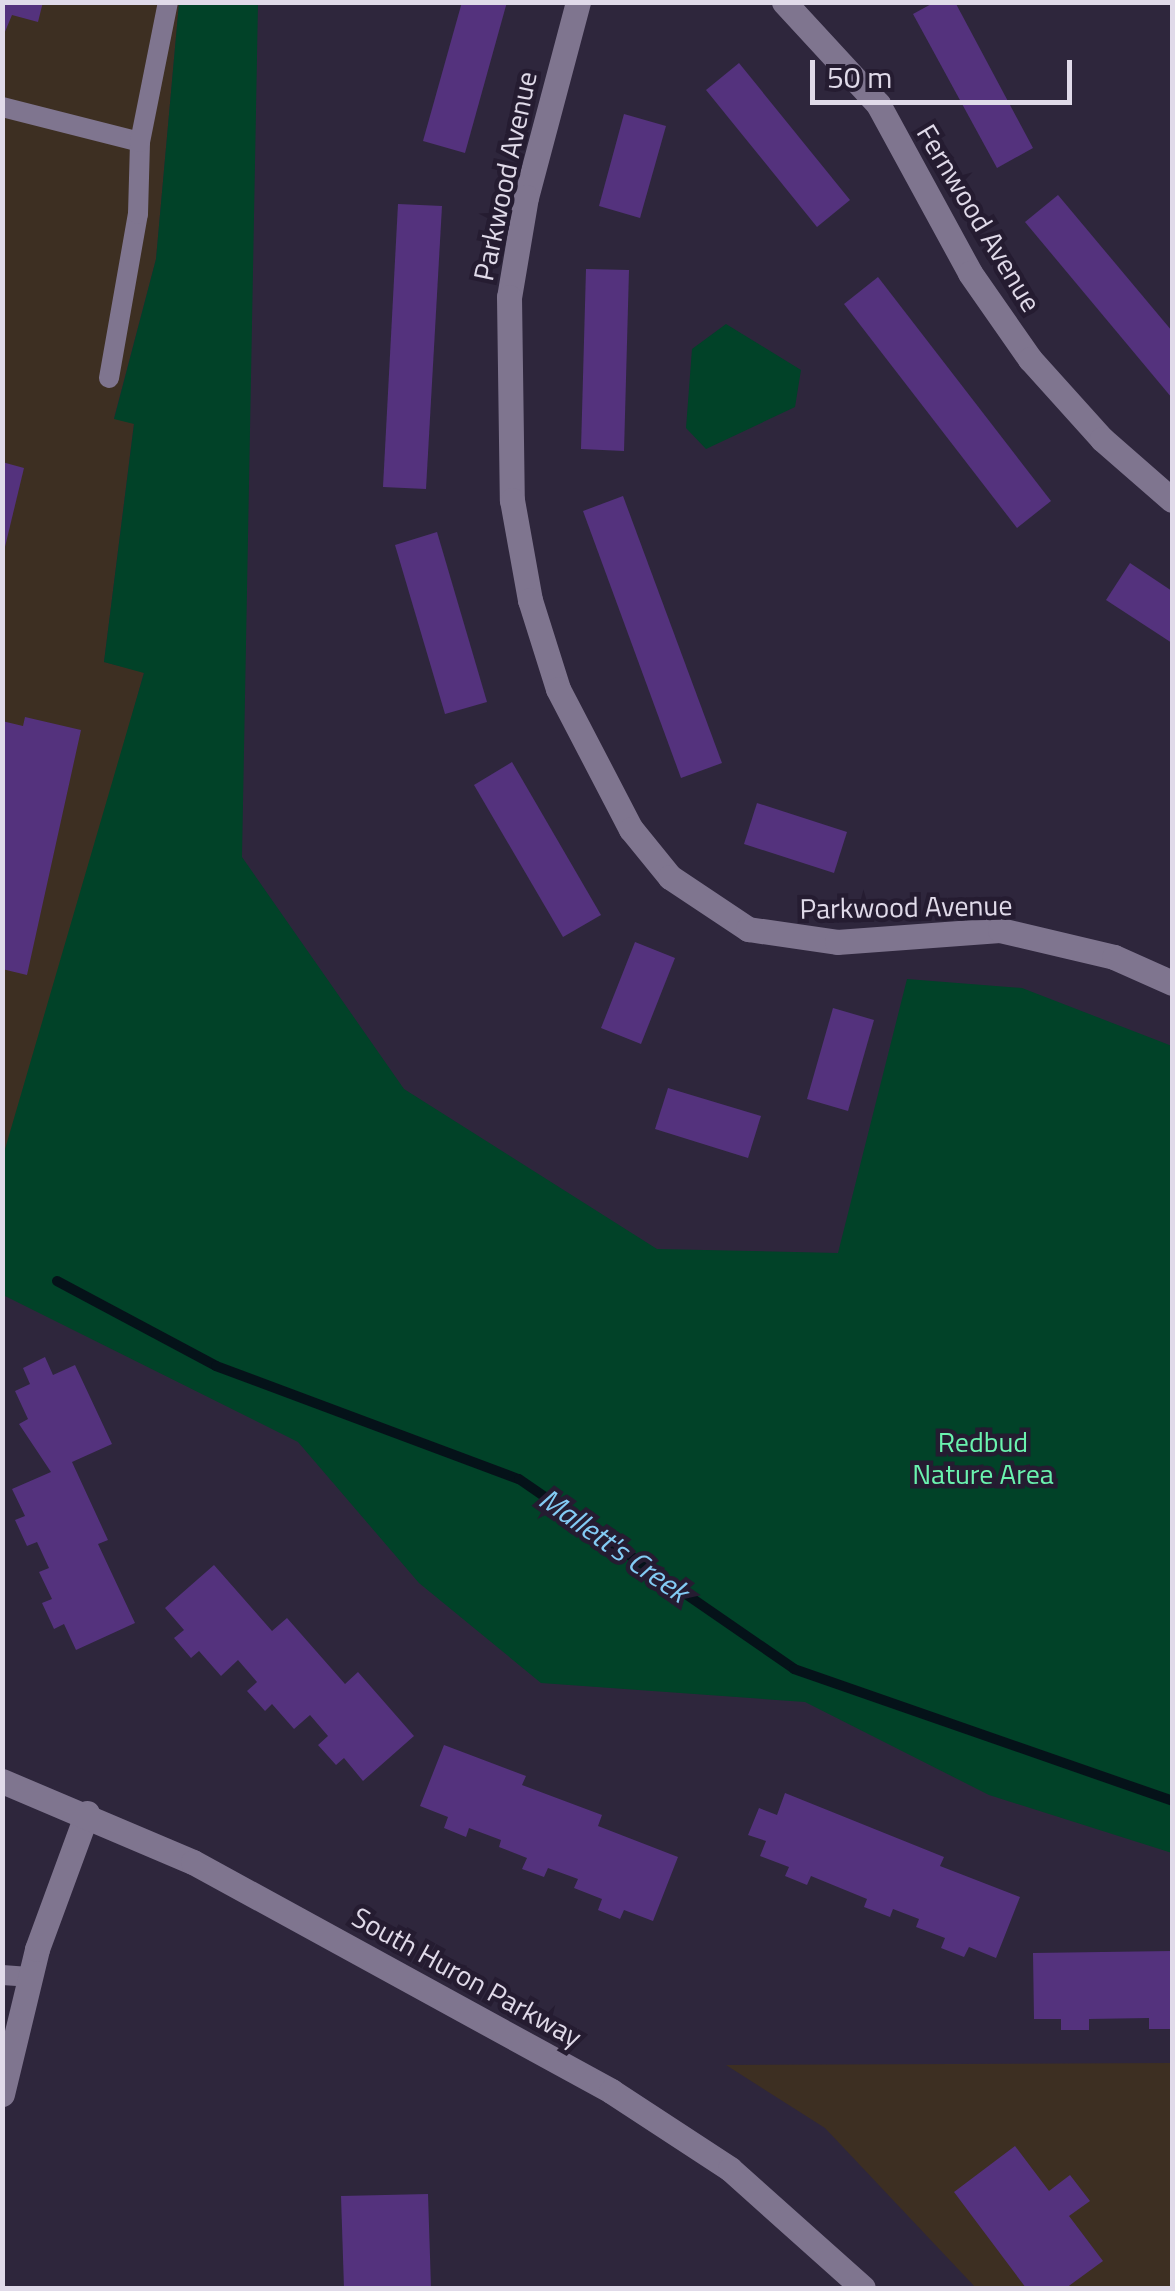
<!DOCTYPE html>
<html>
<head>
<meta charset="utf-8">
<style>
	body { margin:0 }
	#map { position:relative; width:1175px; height:2291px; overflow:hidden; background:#2e263c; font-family:"Titillium Web",sans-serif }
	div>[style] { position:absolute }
	.commercial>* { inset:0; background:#3d2f22 }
	.green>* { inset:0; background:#014228 }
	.stream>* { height:10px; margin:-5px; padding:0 5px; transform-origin:5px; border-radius:5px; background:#051219 }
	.building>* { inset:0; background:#54327d }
	.lane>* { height:20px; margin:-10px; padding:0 10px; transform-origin:10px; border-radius:10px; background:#7f758f }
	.street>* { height:25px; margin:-12.5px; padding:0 12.5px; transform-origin:12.5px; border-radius:12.5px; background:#7f758f }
	.secondary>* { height:25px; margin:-12.5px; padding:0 12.5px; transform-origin:12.5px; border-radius:12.5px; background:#7f758f }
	span { translate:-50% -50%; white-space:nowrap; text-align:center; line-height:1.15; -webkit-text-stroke:9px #251c31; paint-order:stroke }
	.street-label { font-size:28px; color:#e0dae9 }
	.park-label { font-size:28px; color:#6af3af }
	.water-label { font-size:30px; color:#83cbf4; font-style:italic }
	.frame { position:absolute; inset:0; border:5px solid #e0dae9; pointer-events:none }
	.scale { position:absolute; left:810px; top:60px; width:262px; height:45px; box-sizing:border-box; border:5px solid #e0dae9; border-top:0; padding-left:12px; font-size:30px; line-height:35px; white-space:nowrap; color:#e0dae9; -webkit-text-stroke:8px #251c31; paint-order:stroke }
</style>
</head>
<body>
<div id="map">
	<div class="commercial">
		<i style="clip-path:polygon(3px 3px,179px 3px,156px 259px,114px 418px,134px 423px,104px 662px,144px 672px,3px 1188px)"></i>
		<i style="clip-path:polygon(1172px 2063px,1172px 2288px,976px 2288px,825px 2128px,726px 2065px)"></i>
	</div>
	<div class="green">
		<i style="clip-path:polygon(179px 3px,258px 3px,242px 857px,404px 1089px,657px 1249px,838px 1253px,907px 979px,1022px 988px,1172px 1046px,1172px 1853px,989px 1795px,805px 1702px,541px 1683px,419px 1583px,298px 1442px,3px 1295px,3px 1156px,144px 673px,104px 662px,134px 424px,114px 419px,156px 259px)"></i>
		<i style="clip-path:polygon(726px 324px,801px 370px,795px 407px,706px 449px,686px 428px,692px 349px)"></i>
	</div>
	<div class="stream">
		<i style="left:57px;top:1281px;width:180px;rotate:28.1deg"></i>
		<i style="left:216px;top:1366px;width:323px;rotate:20.5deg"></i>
		<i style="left:519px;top:1479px;width:334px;rotate:34.6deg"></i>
		<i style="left:794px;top:1669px;width:400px;rotate:19.2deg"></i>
	</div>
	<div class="building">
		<i style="clip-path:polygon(2px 2px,43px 2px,38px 22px,12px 15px,2px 39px)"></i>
		<i style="clip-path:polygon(462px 2px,507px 2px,465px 153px,423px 141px)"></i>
		<i style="clip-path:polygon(935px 2px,955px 2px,1033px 148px,997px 168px,913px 14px)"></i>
		<i style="clip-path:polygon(739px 63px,850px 200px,817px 227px,706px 90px)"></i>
		<i style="clip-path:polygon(624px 114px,666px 126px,640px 218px,599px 206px)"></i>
		<i style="clip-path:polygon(1058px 195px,1172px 331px,1172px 398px,1025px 222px)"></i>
		<i style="clip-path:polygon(398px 204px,442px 206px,426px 489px,383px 487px)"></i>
		<i style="clip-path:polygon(586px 269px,629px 270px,624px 451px,581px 449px)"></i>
		<i style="clip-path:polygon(878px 277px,1051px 501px,1017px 528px,844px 304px)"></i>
		<i style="clip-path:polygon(2px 462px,24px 468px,4px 551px,2px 551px)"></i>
		<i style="clip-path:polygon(623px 496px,722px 763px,681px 778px,583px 511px)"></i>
		<i style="clip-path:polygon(437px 532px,487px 702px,445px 714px,395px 545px)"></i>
		<i style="clip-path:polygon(1130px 563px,1172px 591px,1172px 643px,1106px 600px)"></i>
		<i style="clip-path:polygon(25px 717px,81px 730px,27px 975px,2px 969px,2px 721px,23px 726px)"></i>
		<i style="clip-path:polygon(512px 762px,601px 915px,563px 937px,474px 785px)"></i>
		<i style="clip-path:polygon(757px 803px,847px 832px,834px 873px,744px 844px)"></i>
		<i style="clip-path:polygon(635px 942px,675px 958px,641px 1044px,601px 1028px)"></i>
		<i style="clip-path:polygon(833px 1008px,874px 1020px,848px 1111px,807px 1099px)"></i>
		<i style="clip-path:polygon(668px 1088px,761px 1116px,748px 1158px,655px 1129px)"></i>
		<i style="clip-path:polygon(45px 1357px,53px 1375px,75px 1365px,112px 1444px,72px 1462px,108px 1540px,98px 1544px,135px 1623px,76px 1650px,64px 1624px,54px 1629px,42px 1603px,52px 1599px,39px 1572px,49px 1568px,37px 1542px,27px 1546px,15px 1520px,25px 1516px,12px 1489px,51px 1472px,19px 1424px,28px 1419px,15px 1391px,30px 1384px,23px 1368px)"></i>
		<i style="clip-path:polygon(214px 1565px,272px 1631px,287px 1618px,345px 1684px,358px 1672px,414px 1736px,363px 1781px,344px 1758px,336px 1765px,318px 1745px,328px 1736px,310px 1715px,294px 1729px,272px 1704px,265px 1711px,247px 1691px,257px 1682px,238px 1660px,221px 1676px,199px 1651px,191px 1658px,174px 1638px,184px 1630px,165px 1608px)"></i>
		<i style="clip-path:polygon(444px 1745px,526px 1776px,522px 1785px,602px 1815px,598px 1826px,678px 1857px,653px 1921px,624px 1910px,620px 1919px,598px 1910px,602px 1899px,574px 1888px,578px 1879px,548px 1868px,544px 1877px,522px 1869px,527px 1858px,499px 1847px,501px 1840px,469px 1828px,466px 1837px,444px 1828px,448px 1817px,420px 1806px)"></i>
		<i style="clip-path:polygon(785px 1793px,944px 1857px,940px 1866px,1020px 1897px,996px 1958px,969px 1947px,964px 1957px,941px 1948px,945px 1938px,916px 1927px,919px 1919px,893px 1909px,890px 1917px,864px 1907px,867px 1899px,811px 1876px,807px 1885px,785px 1876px,789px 1867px,760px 1856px,766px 1841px,748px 1835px,759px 1808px,777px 1815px)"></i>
		<i style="clip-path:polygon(1172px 1951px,1172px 2029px,1149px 2029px,1149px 2018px,1089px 2019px,1089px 2030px,1061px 2030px,1061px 2019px,1034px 2019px,1033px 1953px)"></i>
		<i style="clip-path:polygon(1015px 2146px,1049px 2191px,1070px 2175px,1090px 2201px,1069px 2216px,1103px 2261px,1066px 2288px,1026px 2288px,954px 2192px)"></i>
		<i style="clip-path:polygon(428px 2194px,431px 2288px,344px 2288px,341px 2196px)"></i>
	</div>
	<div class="lane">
		<i style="left:2px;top:107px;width:142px;rotate:14.2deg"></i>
		<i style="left:109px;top:378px;width:167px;rotate:-80deg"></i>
		<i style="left:138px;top:214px;width:72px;rotate:-88.4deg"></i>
		<i style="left:140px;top:142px;width:143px;rotate:-78.7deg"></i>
		<i style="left:2px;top:1975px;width:27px;rotate:4deg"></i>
	</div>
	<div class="street">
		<i style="left:578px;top:2px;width:202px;rotate:104.9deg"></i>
		<i style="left:526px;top:197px;width:101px;rotate:99.6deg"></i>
		<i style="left:509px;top:297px;width:203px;rotate:89.2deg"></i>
		<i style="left:512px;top:500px;width:102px;rotate:79.8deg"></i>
		<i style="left:530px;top:600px;width:93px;rotate:72.5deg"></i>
		<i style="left:558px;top:689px;width:158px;rotate:62.5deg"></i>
		<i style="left:631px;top:829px;width:62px;rotate:50.9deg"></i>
		<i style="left:670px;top:877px;width:94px;rotate:33.7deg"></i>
		<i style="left:748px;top:929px;width:90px;rotate:8.3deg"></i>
		<i style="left:837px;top:942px;width:163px;rotate:-4.2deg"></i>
		<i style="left:1000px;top:930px;width:117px;rotate:13.3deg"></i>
		<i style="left:1114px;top:957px;width:64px;rotate:24.1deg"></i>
		<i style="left:784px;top:2px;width:139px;rotate:47.3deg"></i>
		<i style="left:878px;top:104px;width:192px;rotate:61.4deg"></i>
		<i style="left:970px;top:273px;width:105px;rotate:55.1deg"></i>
		<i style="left:1030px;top:359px;width:108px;rotate:48deg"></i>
		<i style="left:1102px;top:439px;width:93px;rotate:41.1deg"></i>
		<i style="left:2px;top:2094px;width:149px;rotate:-76.4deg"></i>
		<i style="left:37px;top:1949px;width:145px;rotate:-69.8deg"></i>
	</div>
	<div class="secondary">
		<i style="left:2px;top:1781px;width:207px;rotate:23deg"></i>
		<i style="left:193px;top:1862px;width:477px;rotate:28.7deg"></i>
		<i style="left:611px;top:2091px;width:142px;rotate:33.2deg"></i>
		<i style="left:730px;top:2169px;width:178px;rotate:41.8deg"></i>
	</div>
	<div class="street-label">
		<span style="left:505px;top:176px;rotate:-78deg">Parkwood Avenue</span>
		<span style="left:979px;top:218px;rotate:59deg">Fernwood Avenue</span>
		<span style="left:906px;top:907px;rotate:-1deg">Parkwood Avenue</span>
		<span style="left:467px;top:1977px;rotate:29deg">South Huron Parkway</span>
	</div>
	<div class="park-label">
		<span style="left:983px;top:1458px">Redbud<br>Nature Area</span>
	</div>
	<div class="water-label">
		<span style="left:614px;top:1545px;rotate:35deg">Mallett's Creek</span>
	</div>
	<div class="frame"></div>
	<div class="scale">50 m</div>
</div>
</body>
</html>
